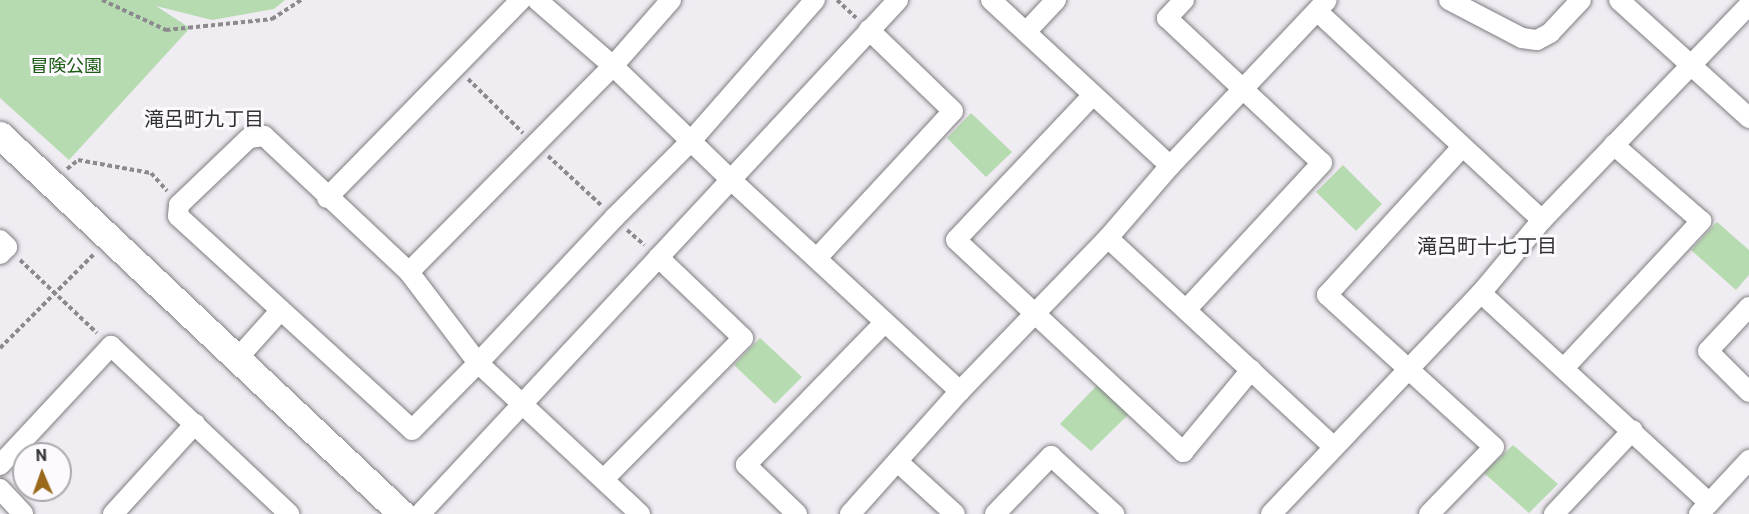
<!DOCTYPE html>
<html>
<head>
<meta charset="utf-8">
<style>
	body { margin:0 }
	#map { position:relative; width:1749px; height:514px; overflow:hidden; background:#efecf2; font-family:Roboto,"Noto Sans JP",sans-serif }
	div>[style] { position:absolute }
	.green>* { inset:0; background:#b7dbb1 }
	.path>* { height:4px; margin-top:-2px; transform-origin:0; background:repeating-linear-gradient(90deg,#8c8a8f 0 4.5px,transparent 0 7.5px) }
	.roads { filter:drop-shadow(0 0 2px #807d82) drop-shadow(0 0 2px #807d82) }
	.street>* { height:20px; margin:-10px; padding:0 10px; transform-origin:10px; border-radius:10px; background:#fff }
	.secondary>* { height:27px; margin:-13.5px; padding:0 13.5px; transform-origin:13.5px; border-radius:13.5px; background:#fff }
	span { translate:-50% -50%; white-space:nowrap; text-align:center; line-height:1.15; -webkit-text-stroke:6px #fcfaff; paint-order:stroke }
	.park-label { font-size:18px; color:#195a11 }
	.neighbourhood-label { font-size:20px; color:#313033 }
	.north { position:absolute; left:12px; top:442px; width:60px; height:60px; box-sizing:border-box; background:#fcfaff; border:2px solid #aba9ad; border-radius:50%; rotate:358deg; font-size:16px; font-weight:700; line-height:24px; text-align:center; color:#313033 }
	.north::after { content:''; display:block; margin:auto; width:21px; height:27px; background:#99681b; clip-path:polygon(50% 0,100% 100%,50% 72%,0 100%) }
</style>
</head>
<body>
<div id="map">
	<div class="green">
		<i style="clip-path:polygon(0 0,285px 0,274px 9px,212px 20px,156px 6px,190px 28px,69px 160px,0 98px)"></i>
		<i style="clip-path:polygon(971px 113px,1012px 152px,986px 177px,947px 138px)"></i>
		<i style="clip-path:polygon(1343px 165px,1382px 204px,1356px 231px,1316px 192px)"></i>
		<i style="clip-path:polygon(1717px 222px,1749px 250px,1749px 275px,1736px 290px,1691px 250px)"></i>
		<i style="clip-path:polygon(760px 338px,802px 377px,775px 404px,734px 365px)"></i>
		<i style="clip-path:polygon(1101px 381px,1133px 410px,1091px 451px,1060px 424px)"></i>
		<i style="clip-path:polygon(1513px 445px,1558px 484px,1529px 513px,1484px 473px)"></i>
	</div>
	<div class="path">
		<i style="left:102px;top:0;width:71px;rotate:25.1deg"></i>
		<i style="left:166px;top:30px;width:107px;rotate:-5.9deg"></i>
		<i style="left:272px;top:19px;width:35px;rotate:-33deg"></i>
		<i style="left:837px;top:0;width:26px;rotate:43deg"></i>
		<i style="left:468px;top:79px;width:77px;rotate:44.5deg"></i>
		<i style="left:548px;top:156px;width:74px;rotate:42.8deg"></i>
		<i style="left:67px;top:169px;width:14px;rotate:-39deg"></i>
		<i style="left:78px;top:160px;width:74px;rotate:10.1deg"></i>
		<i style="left:151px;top:173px;width:24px;rotate:48deg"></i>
		<i style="left:627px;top:230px;width:23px;rotate:41deg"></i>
		<i style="left:20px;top:260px;width:106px;rotate:43.5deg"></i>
		<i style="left:0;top:348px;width:134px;rotate:-45deg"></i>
	</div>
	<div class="roads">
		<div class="street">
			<i style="left:537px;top:0;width:101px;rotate:41deg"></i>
			<i style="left:613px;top:66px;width:163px;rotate:44deg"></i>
			<i style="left:730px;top:179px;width:313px;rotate:42.7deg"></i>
			<i style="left:991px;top:0;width:244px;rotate:42.8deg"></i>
			<i style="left:1184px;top:0;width:25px;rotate:133deg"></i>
			<i style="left:1167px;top:18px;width:212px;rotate:43.1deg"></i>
			<i style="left:1322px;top:163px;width:199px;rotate:132.8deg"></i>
			<i style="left:1449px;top:0;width:82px;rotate:27.5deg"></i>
			<i style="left:1522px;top:38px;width:15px;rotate:8deg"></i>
			<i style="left:1537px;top:40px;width:15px;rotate:-28deg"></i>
			<i style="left:1550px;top:33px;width:45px;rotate:-46.8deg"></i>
			<i style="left:1619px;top:0;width:176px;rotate:42.2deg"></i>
			<i style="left:1317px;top:11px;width:307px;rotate:42.9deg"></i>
			<i style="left:1026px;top:32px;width:44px;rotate:-46.8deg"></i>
			<i style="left:1093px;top:95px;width:199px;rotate:133.4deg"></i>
			<i style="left:956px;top:240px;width:311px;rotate:43deg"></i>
			<i style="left:1183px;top:452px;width:107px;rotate:-50.3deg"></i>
			<i style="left:327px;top:198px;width:277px;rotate:-45.6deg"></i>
			<i style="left:1108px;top:238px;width:306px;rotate:42.8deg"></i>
			<i style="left:0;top:240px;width:10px;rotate:45deg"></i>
			<i style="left:7px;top:247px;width:10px;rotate:135deg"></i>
			<i style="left:817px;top:258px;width:200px;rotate:-47.2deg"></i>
			<i style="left:953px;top:111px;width:117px;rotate:-136deg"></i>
			<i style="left:409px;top:272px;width:290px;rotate:-45.3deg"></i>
			<i style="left:613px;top:66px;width:88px;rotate:-48.7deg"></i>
			<i style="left:1481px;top:293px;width:310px;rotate:42.6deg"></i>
			<i style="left:1749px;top:307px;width:60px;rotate:133deg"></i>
			<i style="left:1708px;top:351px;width:58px;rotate:45deg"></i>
			<i style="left:237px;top:359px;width:64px;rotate:-48.1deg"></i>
			<i style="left:1565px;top:367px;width:200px;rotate:-47deg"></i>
			<i style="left:1701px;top:221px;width:116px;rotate:-138.9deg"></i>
			<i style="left:898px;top:462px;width:77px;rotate:42.4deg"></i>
			<i style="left:0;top:465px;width:163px;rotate:-47deg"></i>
			<i style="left:111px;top:346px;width:245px;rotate:43.3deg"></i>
			<i style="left:604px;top:479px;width:198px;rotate:-45.4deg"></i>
			<i style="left:743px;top:338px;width:117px;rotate:-136.4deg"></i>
			<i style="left:0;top:489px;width:34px;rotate:47deg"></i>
			<i style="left:113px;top:514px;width:122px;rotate:-47.7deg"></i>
			<i style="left:420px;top:514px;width:702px;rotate:-47.08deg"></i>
			<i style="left:640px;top:514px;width:221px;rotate:-137deg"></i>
			<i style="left:478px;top:363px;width:114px;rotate:-127.2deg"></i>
			<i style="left:409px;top:272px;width:199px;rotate:-136.8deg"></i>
			<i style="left:264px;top:136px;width:15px;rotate:172deg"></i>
			<i style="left:249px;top:138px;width:97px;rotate:136.3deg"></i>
			<i style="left:179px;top:205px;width:11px;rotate:95deg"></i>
			<i style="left:178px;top:216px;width:317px;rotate:42.4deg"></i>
			<i style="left:412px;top:430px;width:94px;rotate:-45.4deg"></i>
			<i style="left:478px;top:363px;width:199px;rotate:-46.8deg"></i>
			<i style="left:614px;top:218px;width:109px;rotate:-45deg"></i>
			<i style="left:691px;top:141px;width:188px;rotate:-48.7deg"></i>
			<i style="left:797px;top:514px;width:71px;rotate:-136.1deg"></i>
			<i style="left:746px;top:465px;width:198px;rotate:-45.8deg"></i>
			<i style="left:850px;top:514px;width:165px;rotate:-48.2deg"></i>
			<i style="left:960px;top:391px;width:213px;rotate:-46deg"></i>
			<i style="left:1108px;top:238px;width:95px;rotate:-49.3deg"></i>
			<i style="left:1170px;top:166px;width:228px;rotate:-46.6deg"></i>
			<i style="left:995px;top:514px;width:81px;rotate:-46deg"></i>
			<i style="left:1051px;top:456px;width:86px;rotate:42.6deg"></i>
			<i style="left:1271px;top:514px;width:305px;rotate:-46.5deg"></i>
			<i style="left:1481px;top:293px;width:95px;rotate:-50.1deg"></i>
			<i style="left:1542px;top:220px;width:298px;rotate:-46.1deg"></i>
			<i style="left:1429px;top:514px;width:93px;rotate:-45.9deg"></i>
			<i style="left:1494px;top:447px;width:226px;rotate:-137.7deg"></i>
			<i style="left:1327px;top:295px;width:200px;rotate:-47.6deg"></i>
			<i style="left:1554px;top:514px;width:115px;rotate:-46.8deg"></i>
			<i style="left:1699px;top:514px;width:74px;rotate:-47.2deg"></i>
		</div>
		<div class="secondary">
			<i style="left:0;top:135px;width:552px;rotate:43.31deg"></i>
		</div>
	</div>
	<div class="park-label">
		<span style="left:66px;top:66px">冒険公園</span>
	</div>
	<div class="neighbourhood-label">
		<span style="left:204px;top:119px">滝呂町九丁目</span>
		<span style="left:1487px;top:246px">滝呂町十七丁目</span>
	</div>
	<div class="north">N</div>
</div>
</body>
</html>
